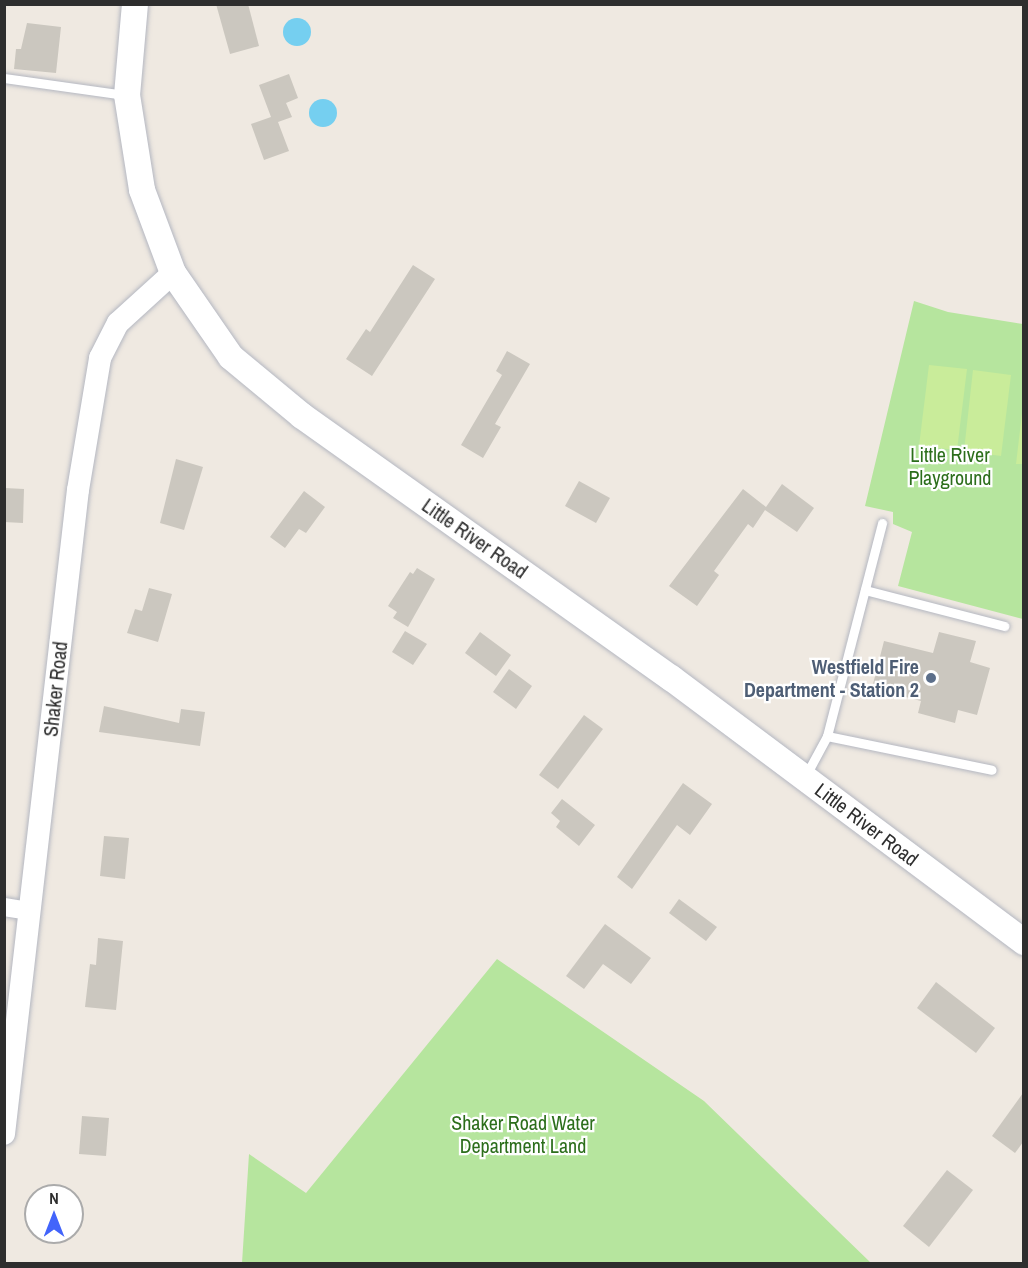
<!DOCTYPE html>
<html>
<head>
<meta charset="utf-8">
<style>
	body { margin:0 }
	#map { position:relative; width:1028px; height:1268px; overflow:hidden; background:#efe9e1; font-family:"Archivo Narrow",sans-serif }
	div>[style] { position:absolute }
	.green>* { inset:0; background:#b6e59e }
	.pitch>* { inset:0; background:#c9ec9a }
	.water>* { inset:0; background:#75cff0 }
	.round { border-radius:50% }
	.building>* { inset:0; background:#cbc7bf }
	.roads { filter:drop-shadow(0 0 2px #b4b7c1) drop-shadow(0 0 2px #b4b7c1) }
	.service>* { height:9px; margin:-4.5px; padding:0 4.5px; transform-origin:4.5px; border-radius:4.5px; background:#fff }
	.minor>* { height:18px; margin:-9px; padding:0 9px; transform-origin:9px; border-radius:9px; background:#fff }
	.tertiary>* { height:22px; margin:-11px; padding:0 11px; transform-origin:11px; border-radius:11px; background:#fff }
	.secondary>* { height:26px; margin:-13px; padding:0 13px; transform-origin:13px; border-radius:13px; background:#fff }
	.dots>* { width:16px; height:16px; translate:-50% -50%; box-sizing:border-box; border:3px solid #fff; border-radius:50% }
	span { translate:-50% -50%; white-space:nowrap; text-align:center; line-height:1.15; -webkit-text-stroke:4.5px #fff; paint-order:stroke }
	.park-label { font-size:20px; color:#2c6e1b }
	.street-label { font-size:20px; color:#2e2e2e }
	.service-label { font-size:20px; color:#4e5e75; font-weight:700 }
	.right { translate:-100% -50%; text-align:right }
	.frame { position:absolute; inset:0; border:6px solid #2e2e2e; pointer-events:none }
	.north { position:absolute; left:24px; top:1184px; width:60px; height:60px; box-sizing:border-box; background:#fff; border:2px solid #ababab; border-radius:50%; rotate:0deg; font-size:16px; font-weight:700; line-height:24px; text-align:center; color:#2e2e2e }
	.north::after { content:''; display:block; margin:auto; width:21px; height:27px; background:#4264fb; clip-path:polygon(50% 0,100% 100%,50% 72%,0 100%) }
</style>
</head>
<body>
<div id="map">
	<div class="green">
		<i style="clip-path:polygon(914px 301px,948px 312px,1023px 324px,1023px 619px,898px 586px,912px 532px,893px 524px,893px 512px,865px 506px)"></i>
		<i style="clip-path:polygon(497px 959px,704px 1101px,871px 1263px,242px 1263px,249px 1154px,306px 1193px)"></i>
	</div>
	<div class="pitch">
		<i style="clip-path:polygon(929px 365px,967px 369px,957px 450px,919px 446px)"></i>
		<i style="clip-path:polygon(973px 370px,1011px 375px,1001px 456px,964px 451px)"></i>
		<i style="clip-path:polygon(1023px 405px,1024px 464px,1016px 464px)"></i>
	</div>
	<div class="water">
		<i class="round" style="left:283px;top:18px;width:28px;height:28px"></i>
		<i class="round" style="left:309px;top:99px;width:28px;height:28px"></i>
	</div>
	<div class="building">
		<i style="clip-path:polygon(216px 4px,248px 4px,259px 46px,230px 54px)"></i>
		<i style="clip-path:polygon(27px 23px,61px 27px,56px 73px,14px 69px,16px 49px,21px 49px)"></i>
		<i style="clip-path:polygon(289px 74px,298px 98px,286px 103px,292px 117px,278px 122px,289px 151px,264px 160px,251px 124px,271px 117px,259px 85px)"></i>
		<i style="clip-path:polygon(413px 265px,435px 279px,372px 376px,346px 359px,366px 329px,370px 332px)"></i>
		<i style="clip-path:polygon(507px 351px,530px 364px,495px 424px,501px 427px,483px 458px,461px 445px,502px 375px,496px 371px)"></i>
		<i style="clip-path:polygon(176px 459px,203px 467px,184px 530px,160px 523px)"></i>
		<i style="clip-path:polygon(579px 481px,610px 498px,596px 523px,565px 506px)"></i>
		<i style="clip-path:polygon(782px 484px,814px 508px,797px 532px,765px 510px,753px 528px,748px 524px,714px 571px,719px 575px,697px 606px,669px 586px,743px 489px,766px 507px)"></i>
		<i style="clip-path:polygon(5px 488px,24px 489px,23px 523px,4px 522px)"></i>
		<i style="clip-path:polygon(304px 491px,325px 507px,306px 533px,299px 529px,285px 548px,270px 537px)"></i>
		<i style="clip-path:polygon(417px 568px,435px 579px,408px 627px,393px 618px,397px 612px,388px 606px,410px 572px,413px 574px)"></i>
		<i style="clip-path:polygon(149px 588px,172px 594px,158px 642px,127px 633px,135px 609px,142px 611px)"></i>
		<i style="clip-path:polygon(405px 631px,427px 644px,413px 665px,392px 652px)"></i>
		<i style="clip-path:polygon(480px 632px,511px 655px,496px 676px,465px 653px)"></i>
		<i style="clip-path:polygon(939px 632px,976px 641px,970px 662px,990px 668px,977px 715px,958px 710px,955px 723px,918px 713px,921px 701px,872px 688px,884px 641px,933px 653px)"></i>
		<i style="clip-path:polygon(509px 669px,532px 686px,516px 709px,493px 692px)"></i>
		<i style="clip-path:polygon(104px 706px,179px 723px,181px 709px,205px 712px,200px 746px,99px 732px)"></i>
		<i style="clip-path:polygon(584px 715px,603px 729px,558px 789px,539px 775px)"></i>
		<i style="clip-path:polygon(683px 783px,712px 804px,690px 835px,677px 825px,632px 889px,617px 877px)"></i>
		<i style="clip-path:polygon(562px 799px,595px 825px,579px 846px,556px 827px,560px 821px,551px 813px)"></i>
		<i style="clip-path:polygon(104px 836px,129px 838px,125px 879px,100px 876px)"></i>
		<i style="clip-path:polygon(679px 899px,717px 927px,706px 941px,669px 913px)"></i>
		<i style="clip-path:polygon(605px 924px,651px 958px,631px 984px,603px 964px,584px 989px,566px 976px)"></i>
		<i style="clip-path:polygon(98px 938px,123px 941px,116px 1010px,85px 1007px,90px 964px,96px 965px)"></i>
		<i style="clip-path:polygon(936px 982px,995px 1028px,976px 1053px,917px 1008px)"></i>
		<i style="clip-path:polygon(1023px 1093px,1023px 1142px,1015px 1153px,992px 1136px)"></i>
		<i style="clip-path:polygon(82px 1116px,109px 1118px,106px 1156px,79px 1154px)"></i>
		<i style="clip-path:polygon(947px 1170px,973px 1190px,929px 1247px,903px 1226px)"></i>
	</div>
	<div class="roads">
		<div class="service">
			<i style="left:4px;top:78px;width:122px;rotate:8deg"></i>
			<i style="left:865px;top:590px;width:144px;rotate:14.5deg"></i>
			<i style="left:827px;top:736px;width:168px;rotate:11.6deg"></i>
			<i style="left:806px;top:775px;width:44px;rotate:-61.7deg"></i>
			<i style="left:827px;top:736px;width:220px;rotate:-75.5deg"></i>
		</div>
		<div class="minor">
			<i style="left:4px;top:907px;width:26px;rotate:9deg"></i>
		</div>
		<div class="tertiary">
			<i style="left:4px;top:1134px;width:648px;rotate:-83.45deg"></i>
			<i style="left:78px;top:490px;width:134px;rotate:-80.5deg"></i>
			<i style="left:100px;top:358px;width:39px;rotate:-63deg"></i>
			<i style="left:118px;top:323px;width:74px;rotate:-42.3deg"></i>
		</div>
		<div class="secondary">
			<i style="left:135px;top:4px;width:91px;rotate:95deg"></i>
			<i style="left:127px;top:95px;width:96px;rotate:81deg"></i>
			<i style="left:142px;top:190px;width:89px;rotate:69.5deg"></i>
			<i style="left:173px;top:273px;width:102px;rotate:55.4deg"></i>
			<i style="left:231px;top:357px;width:92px;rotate:39.7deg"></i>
			<i style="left:302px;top:416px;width:453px;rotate:35.4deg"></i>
			<i style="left:671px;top:678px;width:441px;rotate:36.8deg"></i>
		</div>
	</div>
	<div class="dots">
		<i style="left:931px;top:678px;background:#5c6f8a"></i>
	</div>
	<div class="park-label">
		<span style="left:950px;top:466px">Little River<br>Playground</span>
		<span style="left:523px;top:1134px">Shaker Road Water<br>Department Land</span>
	</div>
	<div class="street-label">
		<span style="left:475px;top:538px;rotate:35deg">Little River Road</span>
		<span style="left:55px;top:689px;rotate:-84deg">Shaker Road</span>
		<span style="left:867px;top:824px;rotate:37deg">Little River Road</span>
	</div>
	<div class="service-label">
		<span class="right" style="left:919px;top:678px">Westfield Fire<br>Department - Station 2</span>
	</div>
	<div class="frame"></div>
	<div class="north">N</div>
</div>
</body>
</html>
